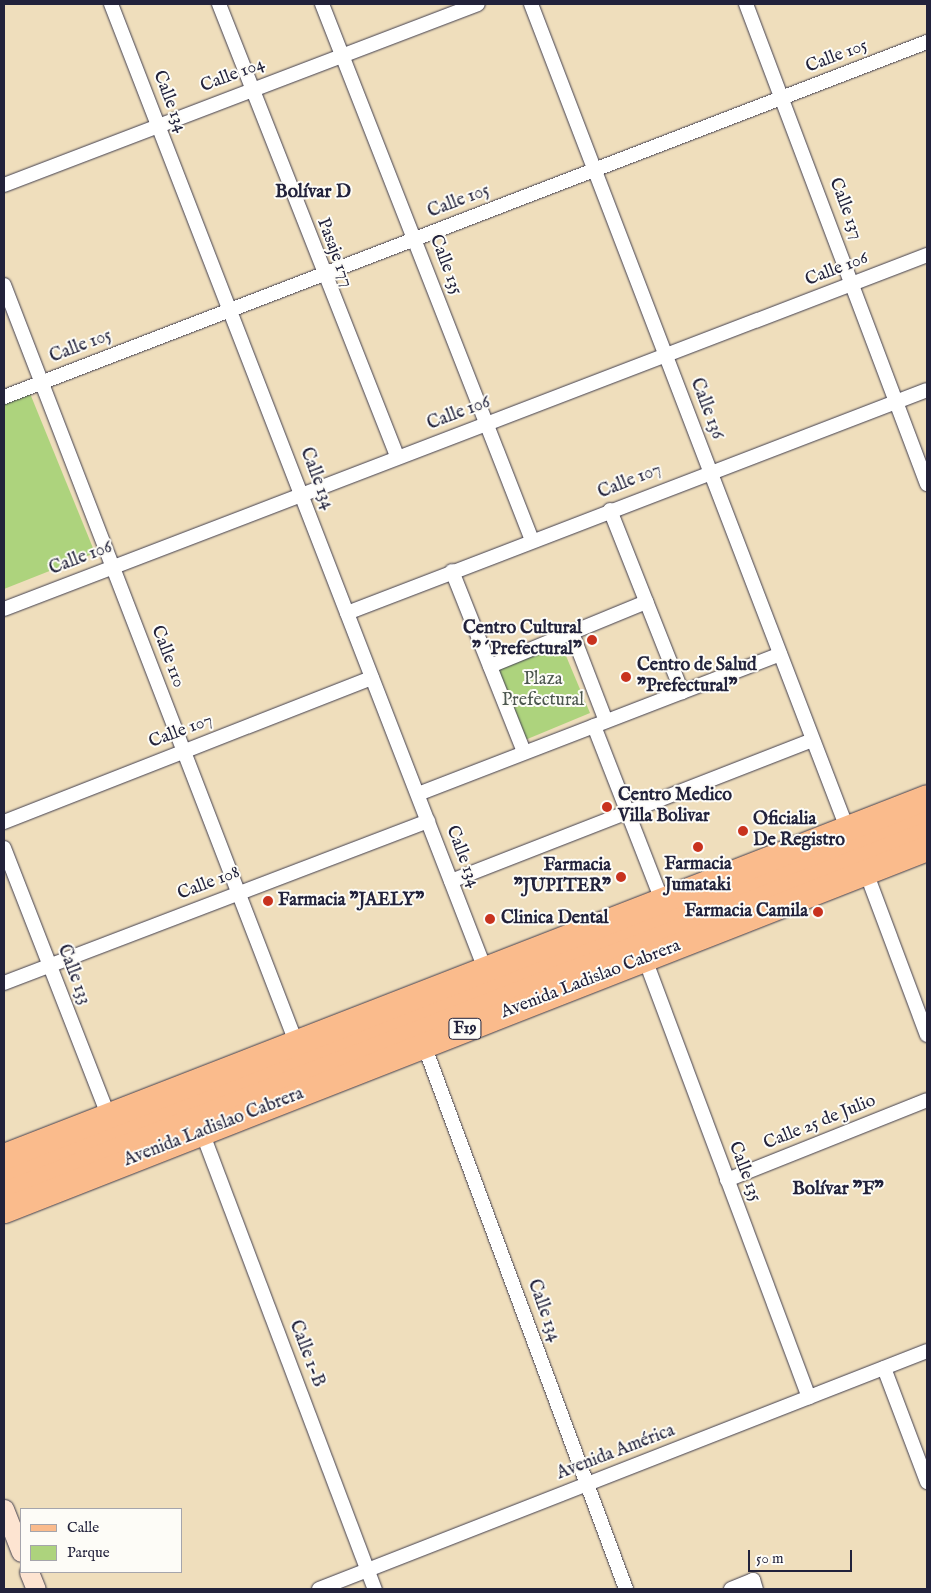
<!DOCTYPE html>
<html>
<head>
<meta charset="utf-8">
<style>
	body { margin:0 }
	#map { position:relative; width:931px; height:1593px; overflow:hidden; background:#efdebc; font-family:"IM FELL English",serif }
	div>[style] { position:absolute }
	.green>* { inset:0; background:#add37d }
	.roads { filter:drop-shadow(0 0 1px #413e4e) drop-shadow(0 0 1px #413e4e) }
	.street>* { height:14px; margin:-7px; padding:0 7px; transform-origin:7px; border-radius:7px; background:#fff }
	.secondary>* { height:19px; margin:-9.5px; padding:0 9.5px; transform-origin:9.5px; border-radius:9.5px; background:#fde4d1 }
	.primary>* { height:21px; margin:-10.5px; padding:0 10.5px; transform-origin:10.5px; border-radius:10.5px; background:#fabb8c }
	.highway>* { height:25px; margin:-12.5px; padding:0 12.5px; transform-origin:12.5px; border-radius:12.5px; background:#fabb8c }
	.dots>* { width:14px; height:14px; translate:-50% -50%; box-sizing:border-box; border:2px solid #fdfcf7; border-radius:50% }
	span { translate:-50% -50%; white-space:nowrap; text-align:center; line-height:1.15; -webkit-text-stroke:4px #fdfcf7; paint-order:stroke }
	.shield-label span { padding:1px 4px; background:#fdfcf7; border:1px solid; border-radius:4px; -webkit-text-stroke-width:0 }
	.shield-label { font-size:16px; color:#22223b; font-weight:700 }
	.street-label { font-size:18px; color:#22223b }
	.poi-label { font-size:18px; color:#22223b; font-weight:700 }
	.right { translate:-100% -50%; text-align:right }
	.left { translate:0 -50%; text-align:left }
	.park-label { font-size:18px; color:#4c574f }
	.neighbourhood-label { font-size:19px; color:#22223b; font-weight:700 }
	.frame { position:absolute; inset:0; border:5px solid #22223b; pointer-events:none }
	.legend { position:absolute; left:20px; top:1508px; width:162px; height:65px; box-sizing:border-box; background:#fdfcf7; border:1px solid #a5a5ac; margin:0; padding:6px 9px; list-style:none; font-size:15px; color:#22223b }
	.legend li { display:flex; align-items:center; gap:10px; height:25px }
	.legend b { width:25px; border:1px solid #a5a5ac }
	.scale { position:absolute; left:748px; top:1550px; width:104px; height:22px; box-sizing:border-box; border:2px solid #22223b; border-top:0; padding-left:6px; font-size:15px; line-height:18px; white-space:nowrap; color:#22223b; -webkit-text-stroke:4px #fdfcf7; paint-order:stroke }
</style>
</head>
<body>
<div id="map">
	<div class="green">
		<i style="clip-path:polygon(29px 391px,95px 553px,4px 589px,4px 401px)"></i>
		<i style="clip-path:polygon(561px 644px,590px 713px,525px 740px,496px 670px)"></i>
	</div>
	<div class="roads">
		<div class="street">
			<i style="left:111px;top:4px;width:1035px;rotate:68.82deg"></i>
			<i style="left:219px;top:4px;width:487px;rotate:68.5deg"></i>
			<i style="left:322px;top:4px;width:576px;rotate:68.61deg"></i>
			<i style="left:531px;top:4px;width:883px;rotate:69.02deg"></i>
			<i style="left:746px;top:4px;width:513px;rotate:69.34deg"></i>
			<i style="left:4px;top:185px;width:507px;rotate:-20.9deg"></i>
			<i style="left:4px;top:285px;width:811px;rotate:68.91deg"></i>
			<i style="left:4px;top:397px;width:989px;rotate:-21.04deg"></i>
			<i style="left:610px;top:510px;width:196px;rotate:68.4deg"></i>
			<i style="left:452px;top:571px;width:195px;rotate:68.3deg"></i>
			<i style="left:4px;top:609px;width:989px;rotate:-20.98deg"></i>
			<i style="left:347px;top:613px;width:621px;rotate:-21.03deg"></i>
			<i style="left:572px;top:633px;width:94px;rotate:68.9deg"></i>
			<i style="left:490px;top:666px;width:169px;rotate:-22.3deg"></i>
			<i style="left:594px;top:726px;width:187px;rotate:68.7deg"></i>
			<i style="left:418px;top:794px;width:388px;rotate:-21.1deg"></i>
			<i style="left:4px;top:822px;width:395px;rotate:-21.4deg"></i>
			<i style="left:4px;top:848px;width:287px;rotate:68.7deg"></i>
			<i style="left:866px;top:872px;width:174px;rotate:69.5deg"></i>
			<i style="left:451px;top:881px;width:388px;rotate:-21.3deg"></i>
			<i style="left:645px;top:959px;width:468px;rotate:69.5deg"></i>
			<i style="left:4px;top:983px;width:454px;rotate:-20.9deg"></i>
			<i style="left:424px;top:1045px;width:580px;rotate:69.63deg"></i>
			<i style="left:202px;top:1132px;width:489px;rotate:69.3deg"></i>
			<i style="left:727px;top:1180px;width:215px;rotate:-21.8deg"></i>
			<i style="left:884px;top:1368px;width:122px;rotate:69.3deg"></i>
			<i style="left:319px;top:1589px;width:653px;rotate:-21.38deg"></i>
			<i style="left:731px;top:1589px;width:24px;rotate:-22deg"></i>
			<i style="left:753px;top:1580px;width:9px;rotate:72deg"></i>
		</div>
		<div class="secondary">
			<i style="left:4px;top:1509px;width:46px;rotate:68.4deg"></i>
			<i style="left:29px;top:1572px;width:18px;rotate:68deg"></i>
		</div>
		<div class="primary">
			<i style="left:4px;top:1174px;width:991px;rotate:-21.42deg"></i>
			<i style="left:4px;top:1192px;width:991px;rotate:-21.31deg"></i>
		</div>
		<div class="highway">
			<i style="left:4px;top:1156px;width:990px;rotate:-21.25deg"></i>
			<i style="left:4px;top:1210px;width:991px;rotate:-21.42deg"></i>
		</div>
	</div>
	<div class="dots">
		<i style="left:592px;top:640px;background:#c8321e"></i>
		<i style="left:626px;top:677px;background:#c8321e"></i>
		<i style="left:607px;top:807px;background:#c8321e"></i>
		<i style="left:743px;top:831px;background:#c8321e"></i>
		<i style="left:698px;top:847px;background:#c8321e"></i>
		<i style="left:621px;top:877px;background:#c8321e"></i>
		<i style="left:268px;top:901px;background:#c8321e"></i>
		<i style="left:818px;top:912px;background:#c8321e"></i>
		<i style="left:490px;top:919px;background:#c8321e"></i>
	</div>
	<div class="shield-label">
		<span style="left:465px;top:1029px">F19</span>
	</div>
	<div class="street-label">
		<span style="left:837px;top:57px;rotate:-21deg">Calle 105</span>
		<span style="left:233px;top:76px;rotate:-21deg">Calle 104</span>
		<span style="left:169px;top:102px;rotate:69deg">Calle 134</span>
		<span style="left:459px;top:202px;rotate:-21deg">Calle 105</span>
		<span style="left:845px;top:209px;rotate:69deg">Calle 137</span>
		<span style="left:334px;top:253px;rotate:69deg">Pasaje 177</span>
		<span style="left:445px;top:265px;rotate:69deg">Calle 135</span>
		<span style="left:837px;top:270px;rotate:-21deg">Calle 106</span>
		<span style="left:81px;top:347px;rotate:-21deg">Calle 105</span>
		<span style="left:706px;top:409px;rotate:69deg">Calle 136</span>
		<span style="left:459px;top:414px;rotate:-21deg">Calle 106</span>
		<span style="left:316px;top:479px;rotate:69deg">Calle 134</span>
		<span style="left:630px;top:482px;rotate:-22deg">Calle 107</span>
		<span style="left:81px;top:559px;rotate:-21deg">Calle 106</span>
		<span style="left:167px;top:657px;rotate:69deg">Calle 110</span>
		<span style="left:181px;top:732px;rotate:-21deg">Calle 107</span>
		<span style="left:462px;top:857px;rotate:69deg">Calle 134</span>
		<span style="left:209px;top:884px;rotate:-21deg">Calle 108</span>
		<span style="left:73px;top:975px;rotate:69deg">Calle 133</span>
		<span style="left:591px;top:980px;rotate:-21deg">Avenida Ladislao Cabrera</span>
		<span style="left:820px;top:1123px;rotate:-22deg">Calle 25 de Julio</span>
		<span style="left:214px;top:1128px;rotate:-21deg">Avenida Ladislao Cabrera</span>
		<span style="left:744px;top:1172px;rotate:69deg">Calle 135</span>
		<span style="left:543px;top:1311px;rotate:70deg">Calle 134</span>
		<span style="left:306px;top:1354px;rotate:69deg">Calle 1-B</span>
		<span style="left:616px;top:1453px;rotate:-21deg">Avenida América</span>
	</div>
	<div class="poi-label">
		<span class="right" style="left:582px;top:640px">Centro Cultural<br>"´Prefectural"</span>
		<span class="left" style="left:637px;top:677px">Centro de Salud<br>"Prefectural"</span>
		<span class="left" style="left:618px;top:807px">Centro Medico<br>Villa Bolivar</span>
		<span class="left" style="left:753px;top:831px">Oficialia<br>De Registro</span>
		<span style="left:698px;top:876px">Farmacia<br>Jumataki</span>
		<span class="right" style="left:611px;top:877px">Farmacia<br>"JUPITER"</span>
		<span class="left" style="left:278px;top:901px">Farmacia "JAELY"</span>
		<span class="right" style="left:808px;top:912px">Farmacia Camila</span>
		<span class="left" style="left:501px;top:919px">Clinica Dental</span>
	</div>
	<div class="park-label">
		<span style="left:543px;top:691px">Plaza<br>Prefectural</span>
	</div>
	<div class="neighbourhood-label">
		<span style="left:313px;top:193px">Bolívar D</span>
		<span style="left:838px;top:1190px">Bolívar "F"</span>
	</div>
	<div class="frame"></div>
	<ul class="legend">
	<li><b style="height:6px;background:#fabb8c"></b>Calle</li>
	<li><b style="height:14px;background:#add37d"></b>Parque</li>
	</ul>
	<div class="scale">50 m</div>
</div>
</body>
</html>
